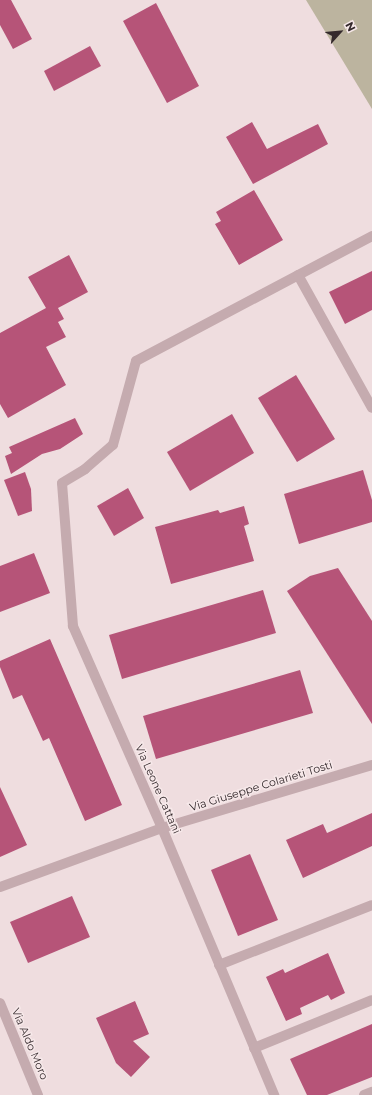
<!DOCTYPE html>
<html>
<head>
<meta charset="utf-8">
<style>
	body { margin:0 }
	#map { position:relative; width:372px; height:1095px; overflow:hidden; background:#efdddf; font-family:Montserrat,sans-serif }
	div>[style] { position:absolute }
	.green>* { inset:0; background:#bcb49f }
	.building>* { inset:0; background:#b65478 }
	.lane>* { height:10px; margin:-5px; padding:0 5px; transform-origin:5px; border-radius:5px; background:#c5abaf }
	.street>* { height:10px; margin:-5px; padding:0 5px; transform-origin:5px; border-radius:5px; background:#c5abaf }
	span { translate:-50% -50%; white-space:nowrap; text-align:center; line-height:1.15; -webkit-text-stroke:3px #f7e9ea; paint-order:stroke }
	.street-label { font-size:11px; color:#34292c }
	.north { position:absolute; left:320px; top:12px; width:40px; height:40px; -webkit-text-stroke:3px #f7e9ea; paint-order:stroke; rotate:63deg; font-size:11px; font-weight:700; line-height:16px; text-align:center; color:#34292c }
	.north::after { content:''; display:block; margin:auto; width:14px; height:18px; background:#34292c; clip-path:polygon(50% 0,100% 100%,50% 72%,0 100%) }
</style>
</head>
<body>
<div id="map">
	<div class="green">
		<i style="clip-path:polygon(306px 0,372px 0,372px 109px)"></i>
	</div>
	<div class="building">
		<i style="clip-path:polygon(0 0,11px 0,32px 39px,13px 49px,0 25px)"></i>
		<i style="clip-path:polygon(156px 3px,199px 86px,167px 103px,123px 21px)"></i>
		<i style="clip-path:polygon(90px 46px,101px 66px,54px 91px,44px 71px)"></i>
		<i style="clip-path:polygon(252px 122px,267px 149px,318px 124px,328px 144px,253px 184px,226px 137px)"></i>
		<i style="clip-path:polygon(254px 190px,283px 240px,239px 265px,215px 224px,221px 221px,216px 212px)"></i>
		<i style="clip-path:polygon(69px 255px,88px 292px,58px 308px,64px 319px,58px 322px,66px 337px,46px 347px,66px 385px,8px 418px,0 404px,0 333px,46px 308px,28px 277px)"></i>
		<i style="clip-path:polygon(372px 271px,372px 310px,345px 324px,329px 292px)"></i>
		<i style="clip-path:polygon(296px 375px,335px 439px,297px 462px,258px 398px)"></i>
		<i style="clip-path:polygon(232px 414px,254px 453px,190px 491px,167px 452px)"></i>
		<i style="clip-path:polygon(75px 418px,83px 434px,60px 449px,42px 454px,11px 474px,5px 456px,12px 453px,9px 447px)"></i>
		<i style="clip-path:polygon(363px 470px,372px 500px,372px 522px,299px 544px,284px 494px)"></i>
		<i style="clip-path:polygon(25px 472px,31px 489px,32px 511px,18px 516px,4px 480px)"></i>
		<i style="clip-path:polygon(128px 488px,144px 518px,114px 536px,97px 506px)"></i>
		<i style="clip-path:polygon(244px 506px,249px 524px,244px 526px,254px 561px,171px 584px,155px 527px,218px 510px,220px 513px)"></i>
		<i style="clip-path:polygon(34px 553px,50px 593px,0 612px,0 566px)"></i>
		<i style="clip-path:polygon(338px 568px,372px 621px,372px 724px,287px 591px,310px 576px)"></i>
		<i style="clip-path:polygon(263px 590px,276px 633px,122px 679px,109px 635px)"></i>
		<i style="clip-path:polygon(50px 639px,122px 805px,85px 821px,49px 738px,43px 741px,22px 695px,13px 699px,0 667px,0 661px)"></i>
		<i style="clip-path:polygon(300px 670px,313px 713px,156px 759px,143px 716px)"></i>
		<i style="clip-path:polygon(0 787px,27px 845px,0 857px)"></i>
		<i style="clip-path:polygon(372px 813px,372px 846px,303px 878px,286px 840px,323px 824px,327px 833px)"></i>
		<i style="clip-path:polygon(250px 854px,278px 920px,238px 936px,211px 870px)"></i>
		<i style="clip-path:polygon(72px 896px,90px 937px,28px 963px,10px 922px)"></i>
		<i style="clip-path:polygon(328px 953px,345px 993px,331px 1000px,328px 995px,300px 1008px,302px 1014px,286px 1021px,266px 977px,283px 969px,285px 973px)"></i>
		<i style="clip-path:polygon(135px 1001px,149px 1034px,133px 1041px,150px 1057px,131px 1077px,116px 1063px,96px 1018px)"></i>
		<i style="clip-path:polygon(372px 1024px,372px 1077px,327px 1095px,307px 1095px,290px 1059px)"></i>
	</div>
	<div class="lane">
		<i style="left:162px;top:828px;width:221px;rotate:-113.8deg"></i>
		<i style="left:73px;top:626px;width:143px;rotate:-94.4deg"></i>
		<i style="left:62px;top:483px;width:27px;rotate:-31deg"></i>
		<i style="left:85px;top:469px;width:37px;rotate:-41deg"></i>
		<i style="left:113px;top:445px;width:87px;rotate:-74.7deg"></i>
		<i style="left:136px;top:361px;width:267px;rotate:-27.9deg"></i>
	</div>
	<div class="street">
		<i style="left:298px;top:275px;width:152px;rotate:60.9deg"></i>
		<i style="left:162px;top:828px;width:290px;rotate:67.2deg"></i>
		<i style="left:0;top:887px;width:172px;rotate:-20deg"></i>
		<i style="left:162px;top:828px;width:219px;rotate:-16.7deg"></i>
		<i style="left:219px;top:965px;width:164px;rotate:-21.4deg"></i>
		<i style="left:0;top:1003px;width:100px;rotate:67.6deg"></i>
		<i style="left:254px;top:1048px;width:127px;rotate:-22.1deg"></i>
		<i style="left:364px;top:1095px;width:9px;rotate:-21deg"></i>
	</div>
	<div class="street-label">
		<span style="left:261px;top:786px;rotate:-17deg">Via Giuseppe Colarieti Tosti</span>
		<span style="left:158px;top:789px;rotate:66deg">Via Leone Cattani</span>
		<span style="left:30px;top:1044px;rotate:67deg">Via Aldo Moro</span>
	</div>
	<div class="north">N</div>
</div>
</body>
</html>
